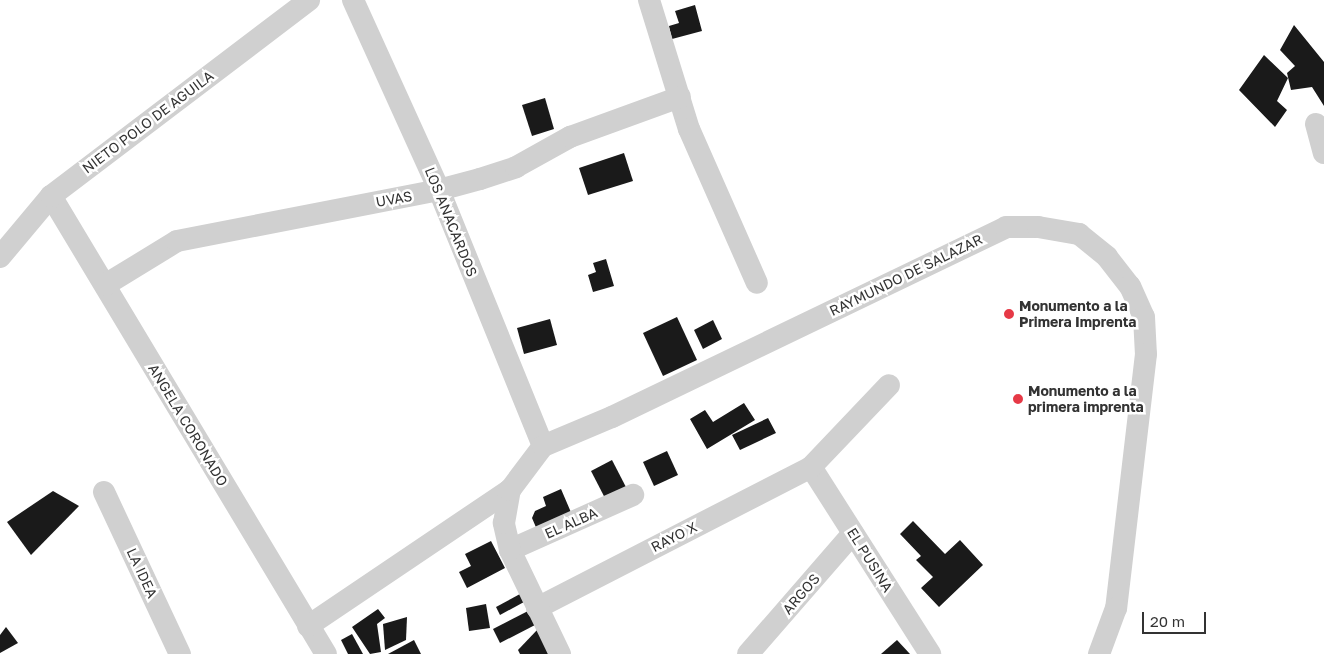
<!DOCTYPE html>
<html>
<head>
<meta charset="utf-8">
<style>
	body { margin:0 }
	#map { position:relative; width:1324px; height:654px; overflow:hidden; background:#fff; font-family:"Golos Text",sans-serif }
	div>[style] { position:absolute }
	.building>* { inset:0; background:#1a1a1a }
	.minor>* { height:22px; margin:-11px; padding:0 11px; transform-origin:11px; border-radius:11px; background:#d0d0d0 }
	.dots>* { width:14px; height:14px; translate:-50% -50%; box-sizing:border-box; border:2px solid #fff; border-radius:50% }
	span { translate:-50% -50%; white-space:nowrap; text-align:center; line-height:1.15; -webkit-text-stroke:5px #fff; paint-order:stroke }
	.street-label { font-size:14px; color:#333 }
	.poi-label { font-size:14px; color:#333; font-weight:700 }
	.left { translate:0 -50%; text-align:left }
	.scale { position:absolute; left:1142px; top:612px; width:64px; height:22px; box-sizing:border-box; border:2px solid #333; border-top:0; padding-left:6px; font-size:15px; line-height:18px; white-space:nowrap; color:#333; -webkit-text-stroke:4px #fff; paint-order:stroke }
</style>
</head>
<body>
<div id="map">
	<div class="building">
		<i style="clip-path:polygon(695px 5px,702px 31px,672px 39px,669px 26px,679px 23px,675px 11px)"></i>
		<i style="clip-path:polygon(1294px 25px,1324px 62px,1324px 106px,1312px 87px,1291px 90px,1287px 73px,1295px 66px,1280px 50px)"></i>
		<i style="clip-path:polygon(1264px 55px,1288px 78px,1277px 101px,1287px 110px,1275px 127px,1239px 90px)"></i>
		<i style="clip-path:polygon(545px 98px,554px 129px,532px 136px,522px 105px)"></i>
		<i style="clip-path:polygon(624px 153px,633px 181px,588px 195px,579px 168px)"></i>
		<i style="clip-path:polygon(606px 259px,614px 286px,593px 292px,588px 275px,596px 272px,593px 263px)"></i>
		<i style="clip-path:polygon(677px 317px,697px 360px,663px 376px,643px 333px)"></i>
		<i style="clip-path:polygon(550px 319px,557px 345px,524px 354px,517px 328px)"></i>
		<i style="clip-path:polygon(713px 320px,722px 339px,703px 349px,694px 330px)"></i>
		<i style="clip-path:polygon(744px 403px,755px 420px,707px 449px,690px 419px,705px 410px,713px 422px)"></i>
		<i style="clip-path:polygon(768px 418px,776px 433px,740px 450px,732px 435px)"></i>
		<i style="clip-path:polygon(667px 451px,678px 475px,654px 486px,643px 462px)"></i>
		<i style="clip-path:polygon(612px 460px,628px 491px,607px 502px,591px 471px)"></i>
		<i style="clip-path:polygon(561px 489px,573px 517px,538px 532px,532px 518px,535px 511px,546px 506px,543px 497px)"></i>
		<i style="clip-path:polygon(53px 491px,79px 506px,31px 555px,7px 522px)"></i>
		<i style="clip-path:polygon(913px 521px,945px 554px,960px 540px,983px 565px,939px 607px,921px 588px,933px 577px,916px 560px,921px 556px,900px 534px)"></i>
		<i style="clip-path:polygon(491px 541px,505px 568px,467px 588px,459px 572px,471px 566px,465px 554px)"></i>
		<i style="clip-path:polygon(520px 594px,524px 602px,500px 615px,496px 607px)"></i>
		<i style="clip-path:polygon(486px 604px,490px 628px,469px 631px,466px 608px)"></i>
		<i style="clip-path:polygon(378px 609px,385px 618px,377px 624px,381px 652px,370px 654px,352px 627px)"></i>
		<i style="clip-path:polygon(528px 611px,535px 625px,500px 643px,493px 629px)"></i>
		<i style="clip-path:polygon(407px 617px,406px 640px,385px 650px,383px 624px)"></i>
		<i style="clip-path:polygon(6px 627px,18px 643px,0 653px,0 635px)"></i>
		<i style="clip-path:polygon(538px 629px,552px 654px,520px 654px,518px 650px)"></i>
		<i style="clip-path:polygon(352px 634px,363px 654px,348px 654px,341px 640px)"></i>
		<i style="clip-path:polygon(414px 640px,421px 654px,388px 654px)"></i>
		<i style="clip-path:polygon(897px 640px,910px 654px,881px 654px)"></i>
	</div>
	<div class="minor">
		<i style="left:353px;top:0;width:209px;rotate:65.6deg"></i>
		<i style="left:439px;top:190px;width:276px;rotate:67.9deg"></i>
		<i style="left:649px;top:0;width:135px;rotate:72.8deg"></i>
		<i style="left:689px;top:129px;width:168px;rotate:66.2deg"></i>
		<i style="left:1316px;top:124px;width:30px;rotate:75deg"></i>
		<i style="left:51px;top:196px;width:534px;rotate:59.02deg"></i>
		<i style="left:0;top:257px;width:80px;rotate:-50.1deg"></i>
		<i style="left:51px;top:196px;width:324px;rotate:-37.2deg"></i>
		<i style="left:105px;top:285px;width:84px;rotate:-31.4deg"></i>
		<i style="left:177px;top:241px;width:267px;rotate:-11deg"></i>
		<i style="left:439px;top:190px;width:42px;rotate:-15deg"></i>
		<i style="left:480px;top:179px;width:38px;rotate:-18deg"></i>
		<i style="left:516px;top:167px;width:62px;rotate:-29.1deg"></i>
		<i style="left:570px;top:137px;width:117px;rotate:-20deg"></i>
		<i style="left:811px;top:467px;width:222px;rotate:57.5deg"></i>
		<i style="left:104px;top:492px;width:179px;rotate:64.9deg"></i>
		<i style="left:510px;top:550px;width:135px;rotate:-24.1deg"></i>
		<i style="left:537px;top:608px;width:308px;rotate:-27.2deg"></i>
		<i style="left:811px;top:467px;width:113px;rotate:-46.4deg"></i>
		<i style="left:308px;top:626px;width:244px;rotate:-34deg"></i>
		<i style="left:560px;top:654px;width:115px;rotate:-115.7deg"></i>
		<i style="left:510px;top:550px;width:28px;rotate:-103deg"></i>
		<i style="left:504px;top:523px;width:34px;rotate:-80deg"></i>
		<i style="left:510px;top:490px;width:55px;rotate:-53.1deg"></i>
		<i style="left:543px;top:446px;width:75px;rotate:-22.8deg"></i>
		<i style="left:612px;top:417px;width:437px;rotate:-25.7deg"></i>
		<i style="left:1006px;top:227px;width:32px"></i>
		<i style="left:1038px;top:227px;width:42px;rotate:9.7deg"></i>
		<i style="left:1079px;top:234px;width:36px;rotate:39deg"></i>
		<i style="left:1107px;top:257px;width:37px;rotate:52deg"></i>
		<i style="left:1130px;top:286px;width:34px;rotate:66deg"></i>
		<i style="left:1144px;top:317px;width:37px;rotate:87deg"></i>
		<i style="left:1146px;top:354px;width:256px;rotate:96.7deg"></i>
		<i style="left:1116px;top:608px;width:49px;rotate:110.3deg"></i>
		<i style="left:748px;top:654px;width:160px;rotate:-49deg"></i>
	</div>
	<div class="dots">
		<i style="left:1009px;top:314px;background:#e63946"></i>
		<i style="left:1018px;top:399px;background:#e63946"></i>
	</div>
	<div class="street-label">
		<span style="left:148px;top:122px;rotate:-37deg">NIETO POLO DE AGUILA</span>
		<span style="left:394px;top:199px;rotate:-10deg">UVAS</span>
		<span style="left:451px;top:222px;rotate:68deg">LOS ANACARDOS</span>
		<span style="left:906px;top:275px;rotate:-26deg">RAYMUNDO DE SALAZAR</span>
		<span style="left:188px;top:425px;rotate:59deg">ANGELA CORONADO</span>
		<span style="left:571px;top:523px;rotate:-24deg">EL ALBA</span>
		<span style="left:674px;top:537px;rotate:-27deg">RAYO X</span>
		<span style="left:870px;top:560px;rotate:58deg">EL PUSINA</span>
		<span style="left:142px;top:573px;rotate:65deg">LA IDEA</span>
		<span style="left:801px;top:594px;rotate:-49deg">ARGOS</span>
	</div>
	<div class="poi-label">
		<span class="left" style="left:1019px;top:314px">Monumento a la<br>Primera Imprenta</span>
		<span class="left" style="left:1028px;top:399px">Monumento a la<br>primera imprenta</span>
	</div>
	<div class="scale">20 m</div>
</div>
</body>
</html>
